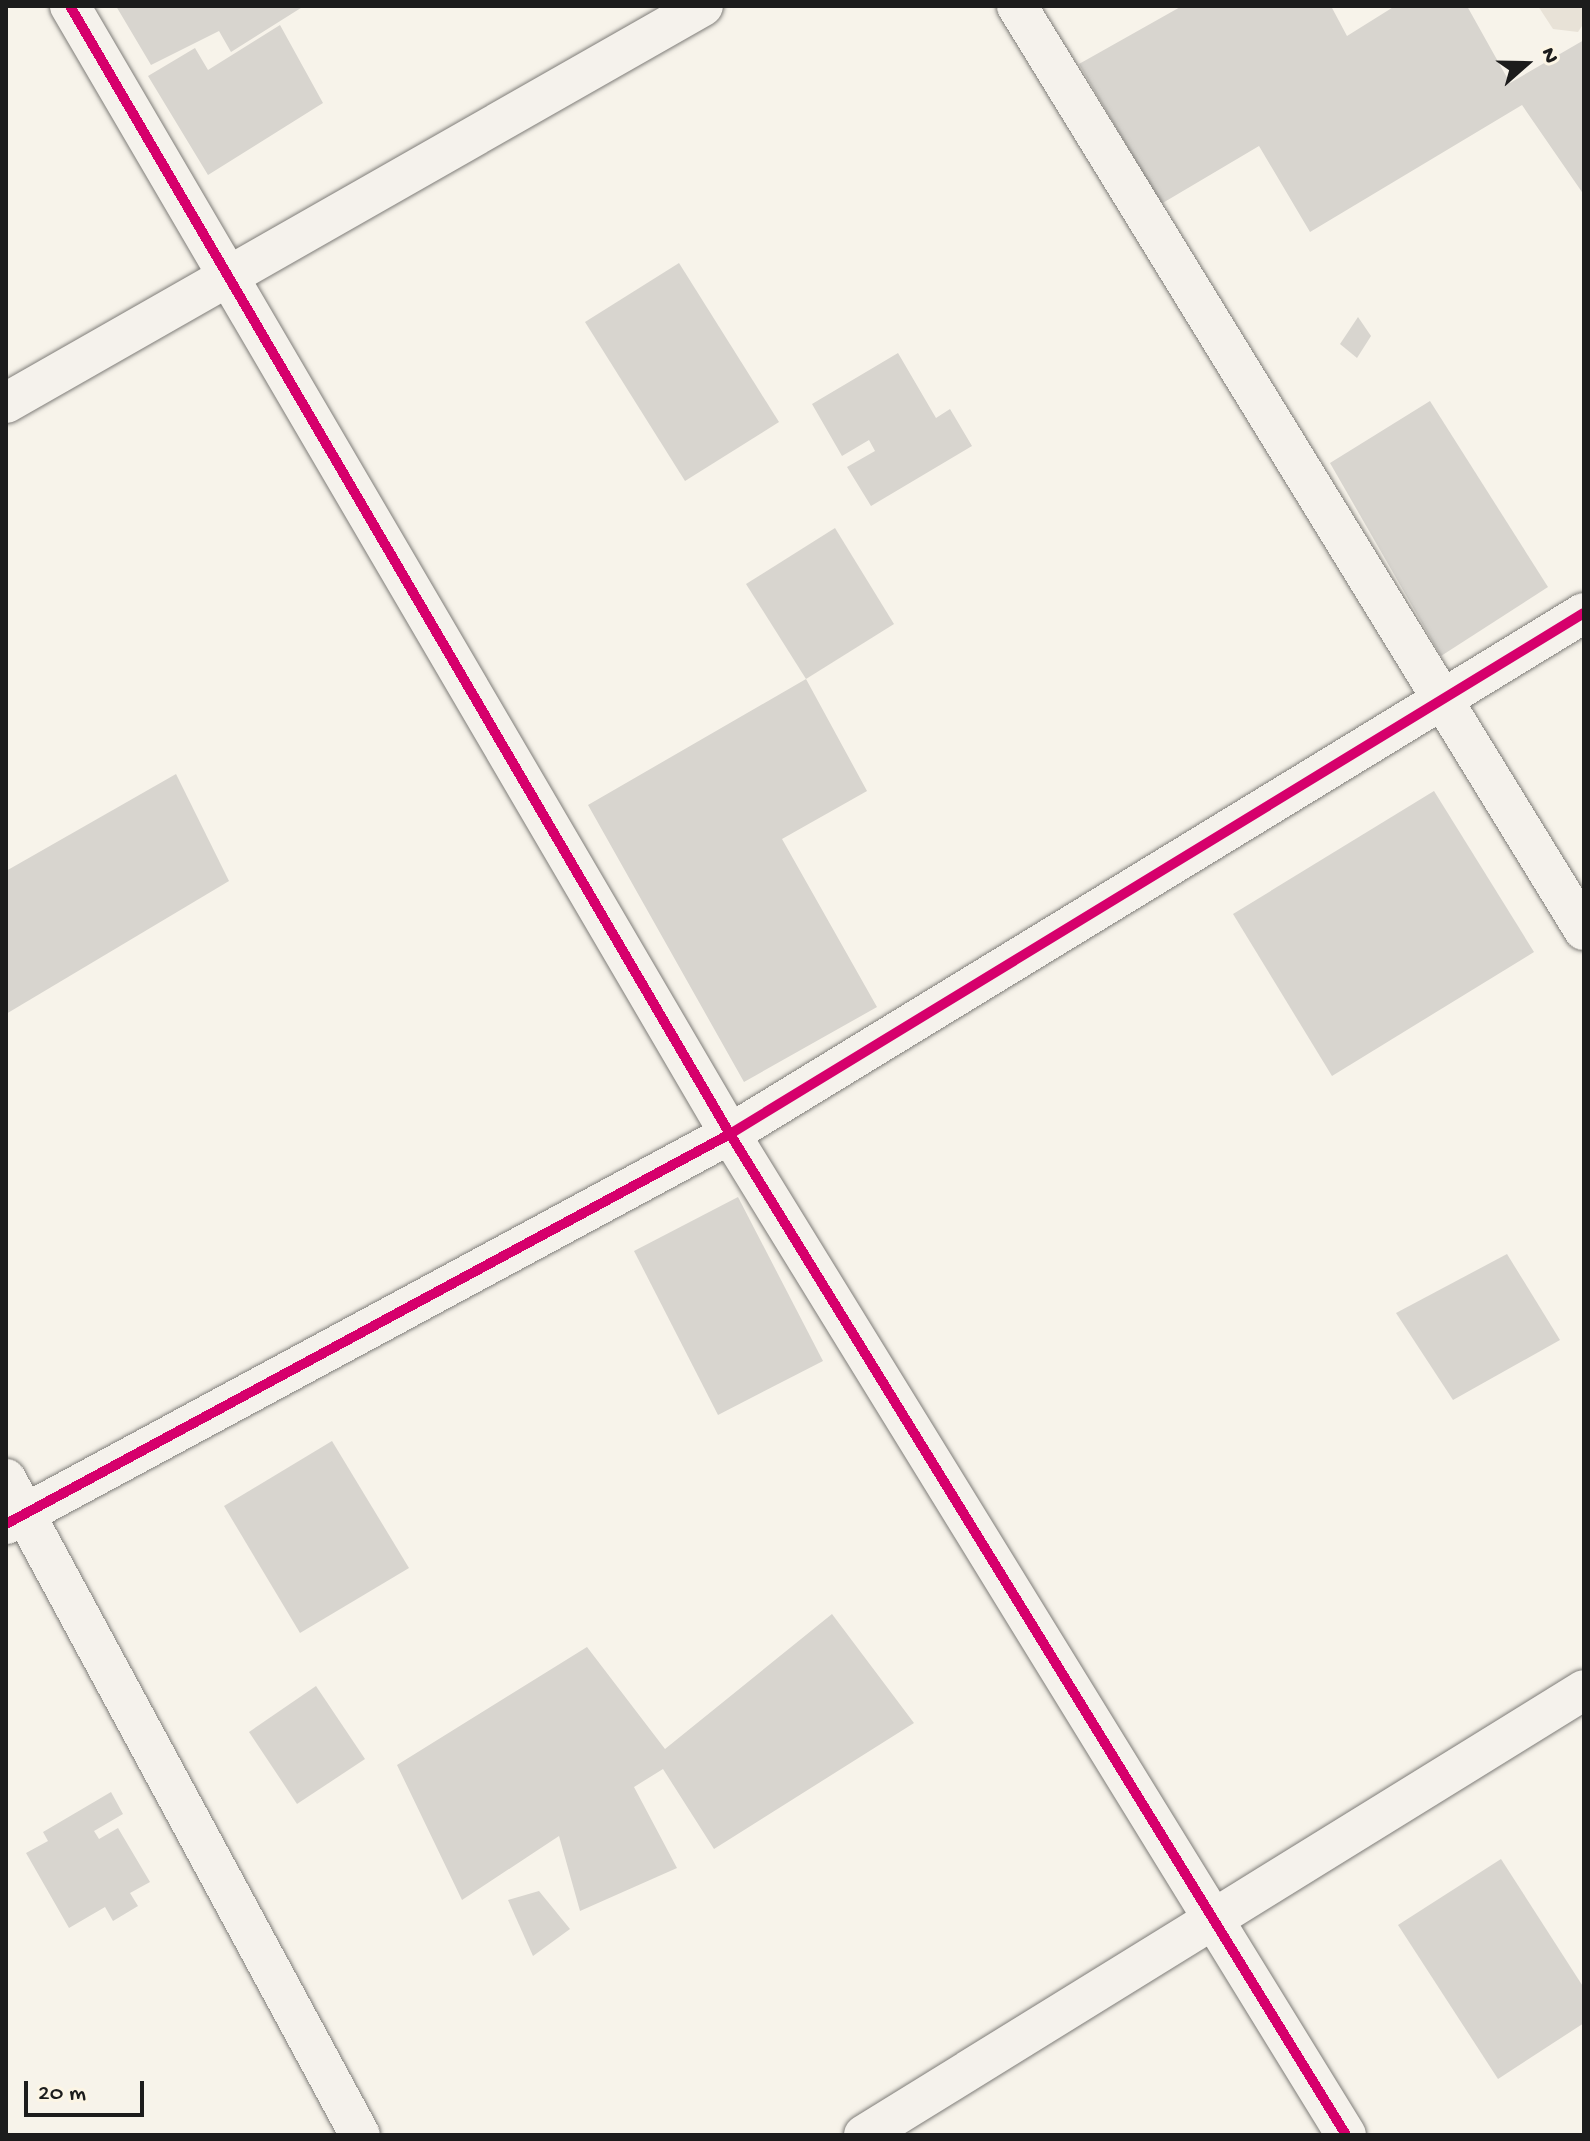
<!DOCTYPE html>
<html>
<head>
<meta charset="utf-8">
<style>
	body { margin:0 }
	#map { position:relative; width:1590px; height:2141px; overflow:hidden; background:#f7f3ea; font-family:"Gochi Hand",sans-serif }
	div>[style] { position:absolute }
	.green>* { inset:0; background:#e8e2d7 }
	.building>* { inset:0; background:#d8d5cf }
	.roads { filter:drop-shadow(0 0 2px #7f7d79) drop-shadow(0 0 2px #7f7d79) }
	.minor>* { height:40px; margin:-20px; padding:0 20px; transform-origin:20px; border-radius:20px; background:#f5f2ec }
	.cycleway>* { height:10px; margin:-5px; padding:0 5px; transform-origin:5px; border-radius:5px; background:#d6006c }
	span { translate:-50% -50%; white-space:nowrap; text-align:center; line-height:1.15; -webkit-text-stroke:8px #fcf5e5; paint-order:stroke }
	.frame { position:absolute; inset:0; border:8px solid #1c1c1c; pointer-events:none }
	.north { position:absolute; left:1486px; top:24px; width:80px; height:80px; -webkit-text-stroke:6px #fcf5e5; paint-order:stroke; rotate:70deg; font-size:22px; font-weight:700; line-height:32px; text-align:center; color:#1c1c1c }
	.north::after { content:''; display:block; margin:auto; width:28px; height:36px; background:#1c1c1c; clip-path:polygon(50% 0,100% 100%,50% 72%,0 100%) }
	.scale { position:absolute; left:24px; top:2081px; width:120px; height:36px; box-sizing:border-box; border:4px solid #1c1c1c; border-top:0; padding-left:10px; font-size:24px; line-height:28px; white-space:nowrap; color:#1c1c1c; -webkit-text-stroke:6px #fcf5e5; paint-order:stroke }
</style>
</head>
<body>
<div id="map">
	<div class="green">
		<i style="clip-path:polygon(1538px 6px,1584px 6px,1584px 23px,1578px 32px,1553px 29px)"></i>
	</div>
	<div class="building">
		<i style="clip-path:polygon(116px 6px,304px 6px,231px 52px,219px 31px,151px 65px)"></i>
		<i style="clip-path:polygon(1182px 6px,1331px 6px,1347px 36px,1395px 6px,1467px 6px,1510px 83px,1584px 40px,1584px 195px,1522px 105px,1310px 232px,1259px 146px,1161px 204px,1079px 64px)"></i>
		<i style="clip-path:polygon(280px 25px,323px 103px,208px 175px,148px 76px,195px 48px,208px 70px)"></i>
		<i style="clip-path:polygon(679px 263px,779px 422px,685px 481px,585px 322px)"></i>
		<i style="clip-path:polygon(1358px 317px,1371px 336px,1357px 358px,1340px 344px)"></i>
		<i style="clip-path:polygon(898px 353px,936px 418px,950px 409px,972px 446px,871px 506px,847px 467px,875px 451px,869px 440px,842px 456px,812px 404px)"></i>
		<i style="clip-path:polygon(1430px 401px,1548px 587px,1441px 656px,1330px 463px)"></i>
		<i style="clip-path:polygon(835px 528px,894px 624px,806px 679px,746px 584px)"></i>
		<i style="clip-path:polygon(806px 679px,867px 791px,782px 839px,877px 1007px,744px 1082px,588px 805px)"></i>
		<i style="clip-path:polygon(176px 774px,229px 881px,6px 1014px,6px 871px)"></i>
		<i style="clip-path:polygon(1434px 791px,1534px 952px,1332px 1076px,1233px 914px)"></i>
		<i style="clip-path:polygon(738px 1197px,823px 1361px,718px 1415px,634px 1251px)"></i>
		<i style="clip-path:polygon(1507px 1254px,1560px 1340px,1453px 1400px,1396px 1313px)"></i>
		<i style="clip-path:polygon(332px 1441px,409px 1568px,300px 1633px,224px 1506px)"></i>
		<i style="clip-path:polygon(832px 1614px,914px 1723px,714px 1849px,663px 1769px,634px 1787px,677px 1868px,580px 1911px,559px 1836px,462px 1900px,397px 1765px,587px 1647px,665px 1749px)"></i>
		<i style="clip-path:polygon(316px 1686px,365px 1759px,297px 1804px,249px 1732px)"></i>
		<i style="clip-path:polygon(111px 1792px,123px 1814px,94px 1831px,99px 1839px,118px 1828px,150px 1882px,130px 1893px,138px 1906px,113px 1921px,105px 1907px,69px 1928px,26px 1853px,48px 1841px,43px 1832px)"></i>
		<i style="clip-path:polygon(1501px 1859px,1584px 1988px,1584px 2023px,1498px 2079px,1398px 1925px)"></i>
		<i style="clip-path:polygon(539px 1891px,570px 1929px,533px 1956px,508px 1900px)"></i>
	</div>
	<div class="roads">
		<div class="minor">
			<i style="left:70px;top:6px;width:1307px;rotate:59.67deg"></i>
			<i style="left:730px;top:1134px;width:1175px;rotate:58.39deg"></i>
			<i style="left:1017px;top:6px;width:1084px;rotate:58.47deg"></i>
			<i style="left:6px;top:403px;width:802px;rotate:-29.67deg"></i>
			<i style="left:6px;top:1479px;width:745px;rotate:61.65deg"></i>
			<i style="left:6px;top:1524px;width:822px;rotate:-28.31deg"></i>
			<i style="left:730px;top:1134px;width:1000px;rotate:-31.39deg"></i>
			<i style="left:864px;top:2135px;width:846px;rotate:-31.72deg"></i>
		</div>
	</div>
	<div class="cycleway">
		<i style="left:70px;top:6px;width:1307px;rotate:59.67deg"></i>
		<i style="left:730px;top:1134px;width:1175px;rotate:58.39deg"></i>
		<i style="left:6px;top:1524px;width:822px;rotate:-28.31deg"></i>
		<i style="left:730px;top:1134px;width:1000px;rotate:-31.39deg"></i>
	</div>
	<div class="frame"></div>
	<div class="north">N</div>
	<div class="scale">20 m</div>
</div>
</body>
</html>
